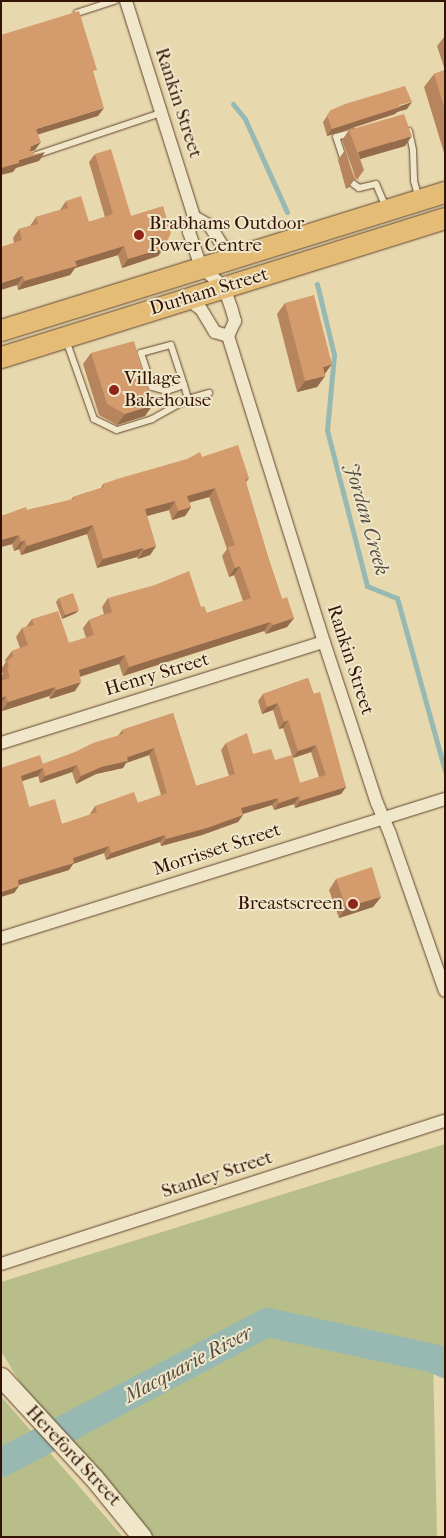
<!DOCTYPE html>
<html>
<head>
<meta charset="utf-8">
<style>
	body { margin:0 }
	#map { position:relative; width:446px; height:1538px; overflow:hidden; background:#e8d8ad; font-family:"IM FELL French Canon",serif }
	div>[style] { position:absolute }
	.green>* { inset:0; background:#b8be89 }
	.stream>* { height:5px; margin:-2.5px; padding:0 2.5px; transform-origin:2.5px; border-radius:2.5px; background:#98b9b1 }
	.river>* { height:29px; margin:-14.5px; padding:0 14.5px; transform-origin:14.5px; border-radius:14.5px; background:#98b9b1 }
	.roads { filter:drop-shadow(0 0 1px #60442e) drop-shadow(0 0 1px #60442e) }
	.service>* { height:6px; margin:-3px; padding:0 3px; transform-origin:3px; border-radius:3px; background:#f0e6ca }
	.minor>* { height:12px; margin:-6px; padding:0 6px; transform-origin:6px; border-radius:6px; background:#f0e6ca }
	.secondary>* { height:19px; margin:-9.5px; padding:0 9.5px; transform-origin:9.5px; border-radius:9.5px; background:#f0e6ca }
	.trunk>* { height:21px; margin:-10.5px; padding:0 10.5px; transform-origin:10.5px; border-radius:10.5px; background:#e4bc76 }
	.wall>* { inset:0; background:#b6855e }
	.shaded-wall>* { inset:0; background:#946c4c }
	.building>* { inset:0; background:#d49b6d }
	.dots>* { width:14px; height:14px; translate:-50% -50%; box-sizing:border-box; border:2px solid #f0e6ca; border-radius:50% }
	span { translate:-50% -50%; white-space:nowrap; text-align:center; line-height:1.15; -webkit-text-stroke:4px #f0e6ca; paint-order:stroke }
	.street-label { font-size:19px; color:#331304 }
	.poi-label { font-size:19px; color:#331304 }
	.left { translate:0 -50%; text-align:left }
	.right { translate:-100% -50%; text-align:right }
	.water-label { font-size:20px; color:#564d41; font-style:italic }
	.frame { position:absolute; inset:0; border:2px solid #331304; pointer-events:none }
</style>
</head>
<body>
<div id="map">
	<div class="green">
		<i style="clip-path:polygon(445px 1144px,445px 1347px,433px 1358px,437px 1537px,152px 1537px,115px 1490px,21px 1384px,1px 1351px,1px 1282px)"></i>
		<i style="clip-path:polygon(1px 1396px,5px 1401px,123px 1537px,1px 1537px)"></i>
	</div>
	<div class="stream">
		<i style="left:233px;top:104px;width:19px;rotate:51deg"></i>
		<i style="left:245px;top:119px;width:102px;rotate:65.7deg"></i>
		<i style="left:317px;top:284px;width:73px;rotate:76.5deg"></i>
		<i style="left:334px;top:355px;width:75px;rotate:95.3deg"></i>
		<i style="left:327px;top:430px;width:161px;rotate:75.6deg"></i>
		<i style="left:367px;top:586px;width:32px;rotate:22deg"></i>
		<i style="left:397px;top:598px;width:180px;rotate:74.5deg"></i>
	</div>
	<div class="river">
		<i style="left:1px;top:1462px;width:301px;rotate:-27.8deg"></i>
		<i style="left:267px;top:1322px;width:170px;rotate:12.2deg"></i>
		<i style="left:433px;top:1358px;width:13px;rotate:23deg"></i>
	</div>
	<div class="roads">
		<div class="service">
			<i style="left:77px;top:13px;width:40px;rotate:-18deg"></i>
			<i style="left:409px;top:131px;width:19px;rotate:78deg"></i>
			<i style="left:413px;top:150px;width:31px;rotate:88deg"></i>
			<i style="left:414px;top:181px;width:18px;rotate:74deg"></i>
			<i style="left:36px;top:155px;width:132px;rotate:-18.6deg"></i>
			<i style="left:344px;top:161px;width:25px;rotate:-108deg"></i>
			<i style="left:336px;top:137px;width:18px;rotate:-16deg"></i>
			<i style="left:349px;top:175px;width:7px;rotate:74deg"></i>
			<i style="left:351px;top:182px;width:10px;rotate:37deg"></i>
			<i style="left:359px;top:188px;width:17px;rotate:-13deg"></i>
			<i style="left:376px;top:184px;width:25px;rotate:67deg"></i>
			<i style="left:66px;top:340px;width:84px;rotate:70.5deg"></i>
			<i style="left:94px;top:419px;width:25px;rotate:26deg"></i>
			<i style="left:117px;top:430px;width:37px;rotate:-17deg"></i>
			<i style="left:152px;top:419px;width:41px;rotate:-29.1deg"></i>
			<i style="left:188px;top:399px;width:22px;rotate:-16deg"></i>
			<i style="left:184px;top:385px;width:18px;rotate:161deg"></i>
			<i style="left:167px;top:391px;width:16px;rotate:-165deg"></i>
			<i style="left:152px;top:387px;width:36px;rotate:-108deg"></i>
			<i style="left:141px;top:353px;width:31px;rotate:-15deg"></i>
			<i style="left:171px;top:345px;width:42px;rotate:72deg"></i>
			<i style="left:184px;top:385px;width:15px;rotate:74deg"></i>
		</div>
		<div class="minor">
			<i style="left:126px;top:1px;width:226px;rotate:72.5deg"></i>
			<i style="left:194px;top:217px;width:16px;rotate:108deg"></i>
			<i style="left:189px;top:232px;width:37px;rotate:71deg"></i>
			<i style="left:201px;top:267px;width:30px;rotate:41deg"></i>
			<i style="left:224px;top:287px;width:21px;rotate:71deg"></i>
			<i style="left:231px;top:307px;width:15px;rotate:74deg"></i>
			<i style="left:235px;top:321px;width:17px;rotate:115deg"></i>
			<i style="left:228px;top:336px;width:321px;rotate:72.6deg"></i>
			<i style="left:324px;top:642px;width:169px;rotate:71.8deg"></i>
			<i style="left:377px;top:803px;width:34px;rotate:67deg"></i>
			<i style="left:390px;top:834px;width:166px;rotate:70.7deg"></i>
			<i style="left:194px;top:217px;width:18px;rotate:29deg"></i>
			<i style="left:210px;top:226px;width:22px;rotate:58deg"></i>
			<i style="left:222px;top:245px;width:17px;rotate:40deg"></i>
			<i style="left:187px;top:299px;width:17px;rotate:36deg"></i>
			<i style="left:201px;top:309px;width:27px;rotate:59deg"></i>
			<i style="left:215px;top:332px;width:14px;rotate:17deg"></i>
			<i style="left:1px;top:743px;width:338px;rotate:-17.4deg"></i>
			<i style="left:1px;top:938px;width:465px;rotate:-17.4deg"></i>
			<i style="left:1px;top:1264px;width:466px;rotate:-17.9deg"></i>
		</div>
		<div class="secondary">
			<i style="left:1px;top:1377px;width:137px;rotate:47.4deg"></i>
			<i style="left:94px;top:1478px;width:76px;rotate:50.9deg"></i>
		</div>
		<div class="trunk">
			<i style="left:1px;top:330px;width:465px;rotate:-17.3deg"></i>
			<i style="left:1px;top:357px;width:465px;rotate:-17.4deg"></i>
		</div>
	</div>
	<div class="wall">
		<i style="clip-path:polygon(445px 36px,445px 156px,424px 87px,434px 74px,445px 70px,437px 46px)"></i>
		<i style="clip-path:polygon(407px 109px,397px 112px,395px 114px,327px 136px,323px 122px,331px 110px)"></i>
		<i style="clip-path:polygon(349px 130px,405px 146px,360px 159px,364px 170px,357px 180px,356px 177px,346px 189px,338px 160px,345px 150px,353px 174px,355px 176px,342px 140px)"></i>
		<i style="clip-path:polygon(95px 154px,131px 216px,164px 248px,158px 256px,122px 268px,118px 255px,75px 268px,70px 275px,18px 290px,17px 285px,14px 243px,13px 238px,19px 229px,30px 226px,36px 217px,60px 210px,66px 201px,89px 222px,105px 217px,89px 162px)"></i>
		<i style="clip-path:polygon(285px 303px,325px 375px,325px 376px,317px 387px,297px 392px,277px 314px)"></i>
		<i style="clip-path:polygon(91px 353px,145px 416px,117px 425px,99px 415px,83px 364px)"></i>
		<i style="clip-path:polygon(202px 457px,249px 478px,246px 483px,268px 557px,282px 599px,294px 618px,287px 627px,266px 634px,264px 631px,123px 676px,119px 664px,80px 677px,75px 691px,50px 699px,49px 696px,2px 711px,1px 676px,3px 674px,1px 669px,6px 662px,5px 660px,12px 651px,20px 648px,16px 637px,22px 628px,26px 627px,32px 619px,69px 643px,86px 638px,83px 628px,89px 620px,104px 614px,102px 607px,108px 598px,201px 607px,207px 613px,243px 601px,234px 575px,229px 577px,222px 556px,227px 549px,209px 497px,189px 502px,191px 507px,185px 516px,172px 520px,169px 510px,147px 516px,156px 546px,150px 555px,138px 559px,137px 557px,97px 568px,87px 534px,21px 555px,19px 549px,14px 551px,12px 544px,1px 547px,1px 516px,71px 500px,73px 497px,101px 488px,103px 484px)"></i>
		<i style="clip-path:polygon(59px 598px,76px 613px,62px 619px,56px 602px)"></i>
		<i style="clip-path:polygon(evenodd,308px 678px,346px 787px,341px 794px,295px 808px,294px 804px,274px 810px,272px 805px,243px 814px,243px 815px,238px 822px,202px 835px,161px 846px,160px 842px,106px 860px,104px 853px,73px 864px,69px 870px,19px 885px,19px 886px,14px 893px,1px 768px,43px 764px,73px 753px,118px 736px,122px 730px,173px 713px,196px 786px,229px 776px,221px 750px,226px 743px,253px 754px,275px 760px,300px 783px,319px 777px,311px 752px,293px 758px,283px 728px,279px 729px,273px 710px,262px 714px,258px 701px,263px 694px,308px 678px,149px 755px,161px 795px,138px 803px,95px 806px,90px 814px,90px 815px,62px 824px,29px 807px,22px 781px,38px 776px,40px 783px,72px 772px,76px 784px,96px 774px,123px 768px,126px 763px,149px 755px)"></i>
		<i style="clip-path:polygon(336px 879px,381px 897px,373px 907px,339px 918px,329px 890px)"></i>
	</div>
	<div class="shaded-wall">
		<i style="clip-path:polygon(412px 102px,407px 109px,397px 112px,395px 114px,327px 136px,332px 129px)"></i>
		<i style="clip-path:polygon(104px 108px,98px 116px,30px 137px,36px 129px)"></i>
		<i style="clip-path:polygon(412px 136px,405px 146px,360px 159px,358px 152px)"></i>
		<i style="clip-path:polygon(41px 142px,35px 150px,25px 154px,31px 146px)"></i>
		<i style="clip-path:polygon(45px 152px,39px 161px,16px 168px,13px 172px,1px 175px,1px 168px,19px 160px)"></i>
		<i style="clip-path:polygon(356px 177px,349px 187px,346px 189px,354px 179px)"></i>
		<i style="clip-path:polygon(124px 246px,118px 255px,75px 268px,70px 275px,18px 290px,24px 281px,75px 261px)"></i>
		<i style="clip-path:polygon(164px 248px,158px 256px,122px 268px,128px 259px)"></i>
		<i style="clip-path:polygon(23px 276px,17px 285px,1px 290px,1px 283px)"></i>
		<i style="clip-path:polygon(332px 364px,324px 375px,323px 367px)"></i>
		<i style="clip-path:polygon(325px 376px,317px 387px,297px 392px,305px 381px)"></i>
		<i style="clip-path:polygon(153px 405px,145px 416px,117px 425px,125px 414px)"></i>
		<i style="clip-path:polygon(215px 488px,209px 497px,181px 505px,187px 496px)"></i>
		<i style="clip-path:polygon(175px 501px,169px 510px,139px 518px,145px 509px)"></i>
		<i style="clip-path:polygon(191px 507px,185px 516px,172px 520px,178px 511px)"></i>
		<i style="clip-path:polygon(93px 525px,87px 534px,21px 555px,27px 546px)"></i>
		<i style="clip-path:polygon(19px 535px,12px 544px,1px 547px,1px 540px)"></i>
		<i style="clip-path:polygon(25px 540px,19px 549px,14px 551px,21px 542px)"></i>
		<i style="clip-path:polygon(156px 546px,150px 555px,138px 559px,144px 550px)"></i>
		<i style="clip-path:polygon(143px 548px,137px 557px,97px 568px,103px 559px)"></i>
		<i style="clip-path:polygon(240px 566px,234px 575px,229px 577px,235px 568px)"></i>
		<i style="clip-path:polygon(79px 610px,76px 613px,62px 619px,65px 615px)"></i>
		<i style="clip-path:polygon(294px 618px,287px 627px,266px 634px,273px 625px)"></i>
		<i style="clip-path:polygon(270px 622px,264px 631px,123px 676px,129px 667px)"></i>
		<i style="clip-path:polygon(125px 655px,119px 664px,72px 679px,79px 670px)"></i>
		<i style="clip-path:polygon(81px 682px,75px 691px,50px 699px,56px 690px)"></i>
		<i style="clip-path:polygon(55px 687px,49px 696px,2px 711px,8px 702px)"></i>
		<i style="clip-path:polygon(6px 696px,1px 703px,1px 698px)"></i>
		<i style="clip-path:polygon(278px 703px,273px 710px,262px 714px,267px 707px)"></i>
		<i style="clip-path:polygon(288px 720px,283px 728px,279px 729px,284px 722px)"></i>
		<i style="clip-path:polygon(316px 745px,311px 752px,293px 758px,298px 751px)"></i>
		<i style="clip-path:polygon(154px 748px,149px 755px,126px 763px,123px 768px,96px 774px,76px 784px,81px 776px,101px 767px)"></i>
		<i style="clip-path:polygon(77px 765px,72px 772px,40px 783px,45px 776px)"></i>
		<i style="clip-path:polygon(43px 768px,38px 776px,16px 783px,21px 776px)"></i>
		<i style="clip-path:polygon(346px 787px,341px 794px,295px 808px,300px 801px)"></i>
		<i style="clip-path:polygon(299px 796px,294px 804px,274px 810px,279px 803px)"></i>
		<i style="clip-path:polygon(278px 798px,272px 805px,236px 816px,241px 808px)"></i>
		<i style="clip-path:polygon(243px 815px,238px 822px,202px 835px,161px 846px,166px 839px)"></i>
		<i style="clip-path:polygon(165px 835px,160px 842px,106px 860px,111px 853px)"></i>
		<i style="clip-path:polygon(109px 846px,104px 853px,73px 864px,69px 870px,13px 887px,18px 880px,73px 858px)"></i>
		<i style="clip-path:polygon(19px 886px,14px 893px,1px 897px,1px 892px)"></i>
		<i style="clip-path:polygon(381px 897px,373px 907px,339px 918px,346px 907px)"></i>
	</div>
	<div class="building">
		<i style="clip-path:polygon(79px 11px,97px 70px,93px 71px,104px 108px,36px 129px,41px 142px,31px 146px,30px 151px,34px 154px,45px 152px,19px 160px,19px 163px,1px 168px,1px 35px)"></i>
		<i style="clip-path:polygon(445px 70px,445px 110px,434px 74px)"></i>
		<i style="clip-path:polygon(405px 86px,412px 102px,399px 105px,400px 107px,332px 129px,327px 115px,331px 110px,345px 104px)"></i>
		<i style="clip-path:polygon(404px 114px,412px 136px,358px 152px,364px 170px,349px 130px)"></i>
		<i style="clip-path:polygon(111px 149px,131px 216px,163px 206px,171px 233px,164px 248px,128px 259px,124px 246px,75px 261px,77px 266px,24px 281px,23px 276px,1px 283px,1px 247px,22px 240px,19px 229px,38px 224px,36px 217px,68px 208px,66px 201px,81px 196px,89px 222px,113px 214px,95px 154px)"></i>
		<i style="clip-path:polygon(345px 150px,353px 174px,356px 177px,354px 179px)"></i>
		<i style="clip-path:polygon(314px 295px,332px 364px,323px 367px,325px 376px,305px 381px,285px 303px)"></i>
		<i style="clip-path:polygon(134px 341px,153px 405px,125px 414px,107px 404px,91px 353px)"></i>
		<i style="clip-path:polygon(238px 445px,249px 478px,245px 479px,268px 557px,282px 599px,287px 597px,294px 618px,273px 625px,270px 622px,129px 667px,125px 655px,79px 670px,81px 682px,56px 690px,55px 687px,8px 702px,6px 696px,1px 698px,1px 681px,10px 678px,7px 668px,9px 667px,7px 661px,13px 656px,12px 651px,28px 645px,22px 628px,34px 625px,32px 619px,58px 611px,69px 643px,94px 635px,89px 620px,112px 612px,108px 598px,155px 585px,189px 571px,201px 607px,204px 606px,207px 613px,251px 598px,240px 566px,235px 568px,228px 547px,235px 545px,215px 488px,187px 496px,191px 507px,178px 511px,175px 501px,145px 509px,156px 546px,144px 550px,143px 548px,103px 559px,93px 525px,27px 546px,25px 540px,21px 542px,19px 535px,1px 540px,1px 516px,26px 507px,27px 510px,74px 499px,73px 497px,104px 487px,103px 484px,117px 479px,187px 459px,200px 452px,202px 457px)"></i>
		<i style="clip-path:polygon(73px 593px,79px 610px,65px 615px,59px 598px)"></i>
		<i style="clip-path:polygon(evenodd,308px 678px,313px 694px,320px 692px,346px 787px,300px 801px,299px 796px,279px 803px,278px 798px,241px 808px,243px 815px,207px 828px,166px 839px,165px 835px,111px 853px,109px 846px,73px 858px,74px 863px,18px 880px,19px 886px,1px 892px,1px 768px,40px 755px,43px 764px,73px 753px,93px 743px,123px 734px,122px 730px,173px 713px,196px 786px,235px 774px,226px 743px,247px 733px,253px 754px,271px 749px,275px 760px,292px 755px,300px 783px,326px 775px,316px 745px,298px 751px,288px 720px,284px 722px,278px 703px,267px 707px,263px 694px,308px 678px,154px 748px,167px 793px,138px 803px,134px 792px,95px 806px,97px 812px,62px 824px,55px 799px,29px 807px,21px 776px,43px 768px,45px 776px,77px 765px,81px 776px,101px 767px,128px 761px,127px 757px,154px 748px)"></i>
		<i style="clip-path:polygon(372px 867px,381px 897px,346px 907px,336px 879px)"></i>
	</div>
	<div class="dots">
		<i style="left:139px;top:235px;background:#8f2418"></i>
		<i style="left:114px;top:390px;background:#8f2418"></i>
		<i style="left:353px;top:904px;background:#8f2418"></i>
	</div>
	<div class="street-label">
		<span style="left:178px;top:103px;rotate:72deg">Rankin Street</span>
		<span style="left:209px;top:292px;rotate:-17deg">Durham Street</span>
		<span style="left:350px;top:660px;rotate:72deg">Rankin Street</span>
		<span style="left:157px;top:675px;rotate:-17deg">Henry Street</span>
		<span style="left:217px;top:850px;rotate:-18deg">Morrisset Street</span>
		<span style="left:217px;top:1175px;rotate:-18deg">Stanley Street</span>
		<span style="left:73px;top:1456px;rotate:47deg">Hereford Street</span>
	</div>
	<div class="poi-label">
		<span class="left" style="left:149px;top:235px">Brabhams Outdoor<br>Power Centre</span>
		<span class="left" style="left:124px;top:390px">Village<br>Bakehouse</span>
		<span class="right" style="left:343px;top:904px">Breastscreen</span>
	</div>
	<div class="water-label">
		<span style="left:367px;top:519px;rotate:74deg">Jordan Creek</span>
		<span style="left:188px;top:1364px;rotate:-28deg">Macquarie River</span>
	</div>
	<div class="frame"></div>
</div>
</body>
</html>
